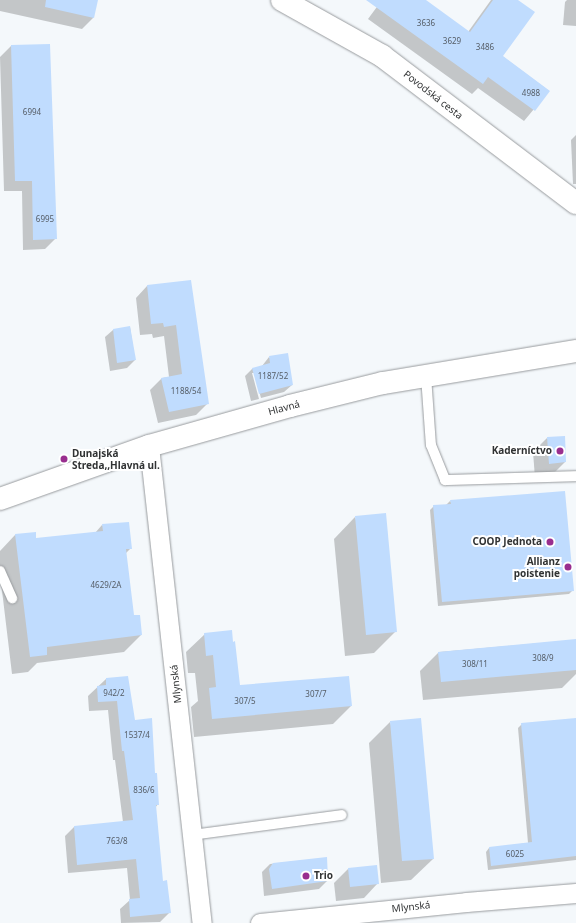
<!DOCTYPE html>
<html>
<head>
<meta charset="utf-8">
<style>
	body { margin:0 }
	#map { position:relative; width:576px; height:923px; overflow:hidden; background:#f4f8fb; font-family:"Noto Sans",sans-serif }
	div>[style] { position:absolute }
	.shadow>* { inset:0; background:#0003 }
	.building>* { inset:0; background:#c0dcfe }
	.roads { filter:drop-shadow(0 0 1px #989b9e) drop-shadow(0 0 1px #989b9e) }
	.lane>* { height:10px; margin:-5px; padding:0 5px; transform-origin:5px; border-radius:5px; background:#fff }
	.street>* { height:19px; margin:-9.5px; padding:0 9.5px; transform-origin:9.5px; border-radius:9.5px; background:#fff }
	.secondary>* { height:22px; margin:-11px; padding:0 11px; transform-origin:11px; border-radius:11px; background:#fff }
	.dots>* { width:11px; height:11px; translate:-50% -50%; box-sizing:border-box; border:2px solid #fff; border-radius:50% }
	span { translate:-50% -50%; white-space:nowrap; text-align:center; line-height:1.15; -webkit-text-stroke:4px #fff; paint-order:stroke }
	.number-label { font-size:8px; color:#555d66 }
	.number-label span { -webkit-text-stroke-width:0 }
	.street-label { font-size:10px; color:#313334 }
	.poi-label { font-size:10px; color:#313334; font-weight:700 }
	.right { translate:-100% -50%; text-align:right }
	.left { translate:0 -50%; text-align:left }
</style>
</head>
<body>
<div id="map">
	<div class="shadow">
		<i style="clip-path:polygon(0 0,97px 0,93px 18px,82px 29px,0 11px)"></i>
		<i style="clip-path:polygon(382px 0,424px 0,468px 32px,491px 0,517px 0,502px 56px,549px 91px,524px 121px,478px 88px,472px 94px,368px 19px)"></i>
		<i style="clip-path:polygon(567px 0,576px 0,576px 26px,563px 25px,565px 2px)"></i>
		<i style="clip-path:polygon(49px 45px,56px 238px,45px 249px,23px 250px,22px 191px,4px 191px,0 57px,11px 46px)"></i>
		<i style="clip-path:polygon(576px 135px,576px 184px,573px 184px,571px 140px)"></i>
		<i style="clip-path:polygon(190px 281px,208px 403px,196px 415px,158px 423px,150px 390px,162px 378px,169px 377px,164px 336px,153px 338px,152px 334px,140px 335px,136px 298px,147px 286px)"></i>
		<i style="clip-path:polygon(130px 327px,135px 360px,127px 368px,110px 371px,105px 337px,113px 330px)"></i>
		<i style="clip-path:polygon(269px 357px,292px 385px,284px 392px,261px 398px,254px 373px,252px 373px,259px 399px,251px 401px,245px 376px,252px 369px,262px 366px)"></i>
		<i style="clip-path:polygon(547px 438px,565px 462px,551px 476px,535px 478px,533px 452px)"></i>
		<i style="clip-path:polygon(450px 501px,573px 590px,569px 594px,438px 606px,430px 510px,434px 506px,446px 505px)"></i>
		<i style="clip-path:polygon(355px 517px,396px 631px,374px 653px,345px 656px,334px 539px)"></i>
		<i style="clip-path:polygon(102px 525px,131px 548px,125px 554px,133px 616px,141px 635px,124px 652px,37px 663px,28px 672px,12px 674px,0 574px,0 551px,15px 535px,35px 533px,35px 539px,95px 533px)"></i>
		<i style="clip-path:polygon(205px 634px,239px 686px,351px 706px,333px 724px,194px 737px,191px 707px,198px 701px,195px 673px,188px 673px,186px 652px)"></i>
		<i style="clip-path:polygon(576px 640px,576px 674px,562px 688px,423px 700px,420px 671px,439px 652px)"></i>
		<i style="clip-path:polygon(106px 679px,134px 721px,154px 774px,158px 804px,155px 808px,162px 882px,170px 912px,160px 922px,121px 923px,120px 909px,130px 900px,127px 868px,68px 873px,65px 836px,74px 827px,123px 822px,115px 760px,113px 760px,108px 710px,89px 711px,88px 696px)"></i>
		<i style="clip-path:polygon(576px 719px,576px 860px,488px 870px,486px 852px,489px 848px,528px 843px,518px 728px,522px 724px)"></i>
		<i style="clip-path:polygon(390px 722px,433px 859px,411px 880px,381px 883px,369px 743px)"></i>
		<i style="clip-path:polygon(326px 858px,327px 881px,319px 889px,264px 896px,262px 872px,270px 864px)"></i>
		<i style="clip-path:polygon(348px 869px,378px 883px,364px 898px,336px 901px,334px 883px)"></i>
	</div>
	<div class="building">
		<i style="clip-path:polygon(46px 0,98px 0,94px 18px,45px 7px)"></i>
		<i style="clip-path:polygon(366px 0,426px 0,470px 32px,493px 0,518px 0,535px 12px,503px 56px,550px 91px,535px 111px,488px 77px,483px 84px)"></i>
		<i style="clip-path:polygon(50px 44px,57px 239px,33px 240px,32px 181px,15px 181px,11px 45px)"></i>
		<i style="clip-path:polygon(191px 280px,209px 404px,169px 412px,161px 378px,182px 374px,176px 325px,164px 327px,163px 323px,151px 324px,147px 285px)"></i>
		<i style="clip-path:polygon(130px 326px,136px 360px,117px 363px,113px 329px)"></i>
		<i style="clip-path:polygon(288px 353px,293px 385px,259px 394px,252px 368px,270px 363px,269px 356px)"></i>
		<i style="clip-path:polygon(565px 436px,566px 462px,549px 464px,547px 437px)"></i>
		<i style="clip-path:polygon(565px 491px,574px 591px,442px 602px,433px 505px,451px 504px,450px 500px)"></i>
		<i style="clip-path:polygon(386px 513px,397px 632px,366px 635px,355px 516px)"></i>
		<i style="clip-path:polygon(129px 522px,132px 549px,126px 549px,134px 615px,140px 615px,142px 635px,47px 647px,47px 655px,30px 657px,15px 534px,36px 532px,36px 538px,103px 531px,102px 524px)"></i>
		<i style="clip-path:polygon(232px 630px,233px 642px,235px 641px,240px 685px,349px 676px,352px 706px,212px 719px,209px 688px,216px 687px,213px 655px,206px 656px,204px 633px)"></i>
		<i style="clip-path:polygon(576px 639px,576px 670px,441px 682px,438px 652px)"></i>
		<i style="clip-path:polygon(128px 676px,135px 720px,152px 718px,155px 773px,157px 773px,159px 805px,156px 805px,163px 881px,167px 880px,171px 913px,130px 917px,129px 899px,140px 898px,136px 859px,77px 865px,74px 826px,133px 820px,124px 751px,122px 751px,117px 701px,98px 702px,97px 686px,106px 685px,106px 678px)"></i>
		<i style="clip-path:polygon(421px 718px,434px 859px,402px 861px,390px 721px)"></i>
		<i style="clip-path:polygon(576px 718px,576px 856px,491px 866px,489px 847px,532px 842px,521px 723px)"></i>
		<i style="clip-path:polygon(327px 857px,328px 881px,272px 889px,269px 869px,273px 863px)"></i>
		<i style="clip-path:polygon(377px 865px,379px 884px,350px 887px,348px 868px)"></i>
	</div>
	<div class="roads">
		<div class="lane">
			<i style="left:426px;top:376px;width:69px;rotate:85.9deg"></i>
			<i style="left:431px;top:445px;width:38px;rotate:68deg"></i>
			<i style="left:445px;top:480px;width:131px;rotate:-1.7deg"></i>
			<i style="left:0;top:571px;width:30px;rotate:66deg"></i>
			<i style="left:192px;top:835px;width:151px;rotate:-7.6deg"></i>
		</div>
		<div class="street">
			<i style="left:149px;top:446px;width:480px;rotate:83.7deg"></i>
			<i style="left:260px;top:923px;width:207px;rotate:-5.8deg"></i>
			<i style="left:466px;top:902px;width:110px;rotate:-4.7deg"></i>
		</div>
		<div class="secondary">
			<i style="left:282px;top:0;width:115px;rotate:29.2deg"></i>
			<i style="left:382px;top:56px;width:243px;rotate:37.2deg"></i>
			<i style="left:0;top:499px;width:158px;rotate:-19.6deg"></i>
			<i style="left:149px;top:446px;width:147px;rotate:-15.8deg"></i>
			<i style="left:290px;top:406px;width:96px;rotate:-13.9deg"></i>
			<i style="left:383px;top:383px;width:196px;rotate:-9.4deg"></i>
		</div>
	</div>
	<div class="dots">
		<i style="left:560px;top:451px;background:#992e8f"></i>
		<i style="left:64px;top:459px;background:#992e8f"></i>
		<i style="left:550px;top:542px;background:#992e8f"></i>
		<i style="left:568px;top:567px;background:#992e8f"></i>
		<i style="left:306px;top:876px;background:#992e8f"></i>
	</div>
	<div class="number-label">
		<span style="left:426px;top:23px">3636</span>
		<span style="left:452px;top:41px">3629</span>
		<span style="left:485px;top:47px">3486</span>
		<span style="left:531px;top:93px">4988</span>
		<span style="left:32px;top:112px">6994</span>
		<span style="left:45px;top:219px">6995</span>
		<span style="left:273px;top:376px">1187/52</span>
		<span style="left:186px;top:391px">1188/54</span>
		<span style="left:106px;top:585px">4629/2A</span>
		<span style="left:543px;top:658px">308/9</span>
		<span style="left:475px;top:664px">308/11</span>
		<span style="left:114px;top:693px">942/2</span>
		<span style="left:316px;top:694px">307/7</span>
		<span style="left:245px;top:701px">307/5</span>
		<span style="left:137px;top:735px">1537/4</span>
		<span style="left:144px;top:790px">836/6</span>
		<span style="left:117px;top:841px">763/8</span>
		<span style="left:515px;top:854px">6025</span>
	</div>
	<div class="street-label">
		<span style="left:433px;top:95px;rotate:38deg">Povodská cesta</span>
		<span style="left:284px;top:408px;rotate:-15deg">Hlavná</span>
		<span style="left:176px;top:684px;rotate:-96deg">Mlynská</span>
		<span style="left:411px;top:907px;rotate:-6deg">Mlynská</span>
	</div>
	<div class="poi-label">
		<span class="right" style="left:552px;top:451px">Kaderníctvo</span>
		<span class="left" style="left:72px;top:459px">Dunajská<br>Streda,,Hlavná ul.</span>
		<span class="right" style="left:542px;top:542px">COOP Jednota</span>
		<span class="right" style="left:560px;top:567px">Allianz<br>poistenie</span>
		<span class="left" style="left:314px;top:876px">Trio</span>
	</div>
</div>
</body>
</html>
